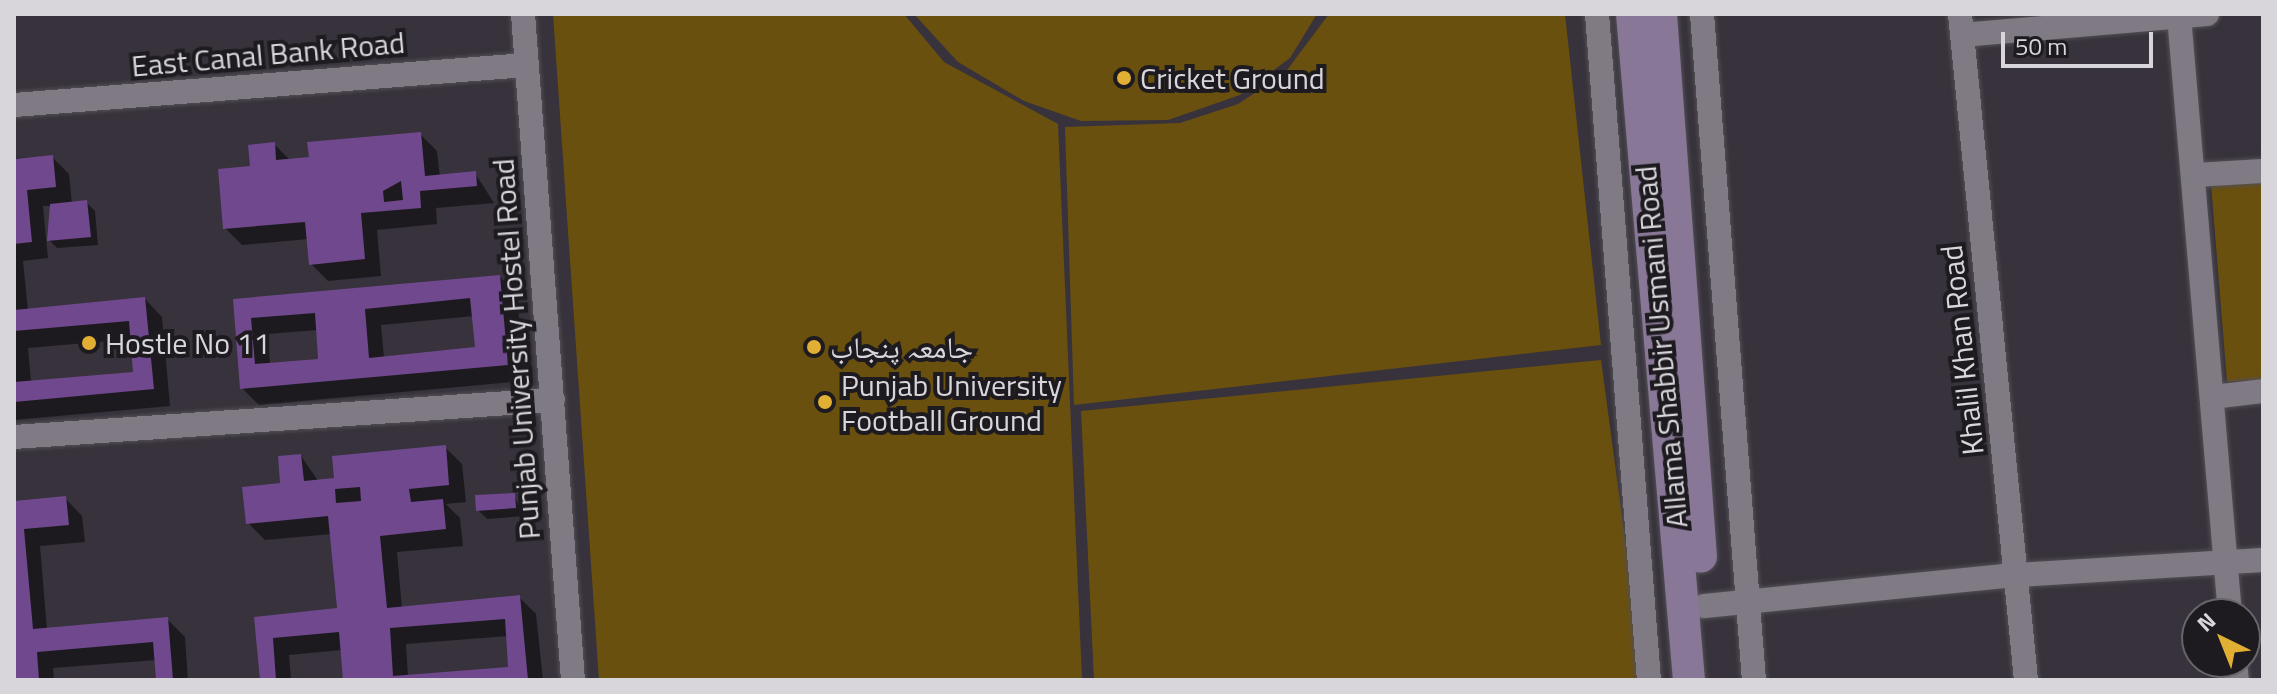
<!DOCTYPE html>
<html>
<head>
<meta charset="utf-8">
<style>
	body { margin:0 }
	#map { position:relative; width:2277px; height:694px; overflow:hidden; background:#37323b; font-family:"Titillium Web","Noto Naskh Arabic",sans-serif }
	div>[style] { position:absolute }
	.green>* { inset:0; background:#6a500e }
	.shadow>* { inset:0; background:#0007 }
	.building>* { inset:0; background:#70488e }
	.roads { filter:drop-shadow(0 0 2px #524f56) drop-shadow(0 0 2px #524f56) }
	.street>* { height:24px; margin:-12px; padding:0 12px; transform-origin:12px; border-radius:12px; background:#7f7a84 }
	.secondary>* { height:32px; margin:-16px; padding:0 16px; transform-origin:16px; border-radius:16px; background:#887796 }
	.dots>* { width:22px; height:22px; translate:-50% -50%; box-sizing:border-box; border:4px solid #1d1b1f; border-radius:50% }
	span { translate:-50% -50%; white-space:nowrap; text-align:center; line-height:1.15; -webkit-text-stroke:8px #1d1b1f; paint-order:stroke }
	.street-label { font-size:30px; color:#d9d6db }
	.poi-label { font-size:30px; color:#d9d6db }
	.left { translate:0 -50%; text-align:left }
	.frame { position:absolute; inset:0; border:16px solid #d9d6db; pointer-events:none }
	.north { position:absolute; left:2181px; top:598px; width:80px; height:80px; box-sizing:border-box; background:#1d1b1f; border:2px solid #68666a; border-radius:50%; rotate:317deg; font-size:22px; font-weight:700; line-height:32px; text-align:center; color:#d9d6db }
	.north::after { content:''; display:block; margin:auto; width:28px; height:36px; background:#e1af34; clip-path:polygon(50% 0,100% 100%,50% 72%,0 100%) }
	.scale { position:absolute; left:2001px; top:32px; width:152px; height:36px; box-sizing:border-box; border:4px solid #d9d6db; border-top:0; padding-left:10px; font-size:24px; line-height:28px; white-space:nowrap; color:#d9d6db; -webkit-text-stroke:6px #1d1b1f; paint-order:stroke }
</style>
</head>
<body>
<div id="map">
	<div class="green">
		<i style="clip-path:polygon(553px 14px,904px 14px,944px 62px,1058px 124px,1082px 680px,599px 680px)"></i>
		<i style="clip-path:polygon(914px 14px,1317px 14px,1290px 58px,1240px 95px,1168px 120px,1081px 121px,1024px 101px,958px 62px)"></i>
		<i style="clip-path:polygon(1329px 14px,1565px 14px,1601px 345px,1074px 405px,1065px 127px,1180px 123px,1238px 104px,1284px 74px)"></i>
		<i style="clip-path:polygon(2263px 181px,2263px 379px,2227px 382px,2211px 184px)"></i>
		<i style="clip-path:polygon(1601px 360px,1644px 680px,1094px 680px,1081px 411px)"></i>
	</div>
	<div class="shadow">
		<i style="clip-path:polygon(420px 134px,437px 151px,440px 177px,475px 173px,494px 203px,436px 208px,437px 224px,377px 230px,381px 276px,328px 281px,311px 264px,309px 239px,242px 245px,225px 228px,252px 168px,274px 144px,291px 161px)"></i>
		<i style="clip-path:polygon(evenodd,52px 157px,69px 174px,72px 204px,86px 202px,95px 211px,98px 245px,57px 248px,49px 240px,52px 206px,43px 206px,48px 258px,23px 261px,28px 311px,145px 299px,162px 317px,170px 406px,14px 420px,14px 158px,52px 157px,133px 339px,136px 374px,31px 382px,28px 348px,133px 339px)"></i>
		<i style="clip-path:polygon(evenodd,500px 277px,517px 294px,524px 381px,259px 405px,242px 388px,235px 301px,500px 277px,474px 316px,477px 349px,384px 358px,381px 325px,474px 316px,500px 277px,318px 330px,321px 361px,270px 365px,268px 334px,318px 330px)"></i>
		<i style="clip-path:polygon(evenodd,445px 447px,462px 464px,466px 502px,446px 504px,460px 518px,463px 546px,397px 552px,402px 609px,519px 597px,536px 614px,543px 680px,345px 680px,342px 650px,289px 655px,291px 680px,262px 680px,257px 619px,339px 610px,332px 534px,265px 540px,248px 523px,301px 456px,319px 482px,445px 447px,508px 636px,510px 669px,408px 677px,406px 644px,508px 636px)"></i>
		<i style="clip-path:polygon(514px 495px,524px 516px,487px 519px,478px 510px)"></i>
		<i style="clip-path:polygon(65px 498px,82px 516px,85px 542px,40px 546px,47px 630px,167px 619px,185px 637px,188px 680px,158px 680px,157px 660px,53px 668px,54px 680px,14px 680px,14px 503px)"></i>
	</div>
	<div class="building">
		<i style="clip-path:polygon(evenodd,421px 132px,425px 176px,476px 171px,477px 186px,420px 191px,421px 208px,361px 213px,365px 259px,309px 265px,305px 222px,223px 229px,218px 169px,250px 166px,248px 145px,275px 142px,276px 160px,309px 157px,307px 142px,421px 132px,401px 181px,403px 200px,384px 202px,383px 191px,401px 181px)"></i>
		<i style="clip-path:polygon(53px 155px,56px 187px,27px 190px,32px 242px,14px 244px,14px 159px)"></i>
		<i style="clip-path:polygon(87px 200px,91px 237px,47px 241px,50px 204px)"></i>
		<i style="clip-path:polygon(evenodd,500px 275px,508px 365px,240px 389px,233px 299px,500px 275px,470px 298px,475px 347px,369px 358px,365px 309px,470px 298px,500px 275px,315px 313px,318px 359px,255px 364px,251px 318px,315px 313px)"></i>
		<i style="clip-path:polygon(145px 297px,154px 389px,14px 402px,14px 382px,133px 372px,129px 321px,14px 331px,14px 310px)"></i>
		<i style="clip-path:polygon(evenodd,446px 445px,449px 485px,409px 489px,411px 502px,443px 499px,446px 529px,380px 536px,387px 608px,520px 595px,528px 680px,343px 680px,339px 632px,273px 638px,276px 680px,260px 680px,254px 617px,337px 608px,328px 516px,246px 524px,242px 487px,280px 483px,278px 456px,301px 454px,304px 481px,334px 478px,332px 456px,446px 445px,360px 487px,361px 501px,336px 503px,335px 489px,360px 487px,446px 445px,505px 619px,508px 667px,393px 676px,390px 628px,505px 619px)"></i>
		<i style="clip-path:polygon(515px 493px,516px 508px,476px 511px,475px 495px)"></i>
		<i style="clip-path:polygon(66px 496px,69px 525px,24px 529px,33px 629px,168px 617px,173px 680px,156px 680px,153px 642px,37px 652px,39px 680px,14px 680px,14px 501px)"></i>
	</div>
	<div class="roads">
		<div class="street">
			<i style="left:523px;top:14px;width:668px;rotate:85.71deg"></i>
			<i style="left:1597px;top:14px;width:668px;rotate:85.54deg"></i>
			<i style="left:1702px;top:14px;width:668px;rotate:85.54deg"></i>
			<i style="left:1960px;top:14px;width:669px;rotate:84.34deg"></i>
			<i style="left:2179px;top:16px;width:600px;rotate:85.13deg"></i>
			<i style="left:1962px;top:35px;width:246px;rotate:-4.9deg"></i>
			<i style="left:14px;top:105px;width:514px;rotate:-4.47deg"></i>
			<i style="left:2195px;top:175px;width:68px;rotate:-3.4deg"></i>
			<i style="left:2213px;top:397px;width:50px;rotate:-6.8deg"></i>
			<i style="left:14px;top:437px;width:540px;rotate:-3.93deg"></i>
			<i style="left:1704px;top:606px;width:315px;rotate:-5.7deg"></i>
			<i style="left:2017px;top:575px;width:246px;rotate:-3.5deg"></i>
			<i style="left:2235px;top:662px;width:18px;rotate:84deg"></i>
		</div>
		<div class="secondary">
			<i style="left:1632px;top:14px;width:668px;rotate:85.11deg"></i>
			<i style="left:1661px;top:14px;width:544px;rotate:85.79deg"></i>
		</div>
	</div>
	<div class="dots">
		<i style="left:1124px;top:78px;background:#e1af34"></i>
		<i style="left:89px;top:343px;background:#e1af34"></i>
		<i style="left:814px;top:347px;background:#e1af34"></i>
		<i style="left:825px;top:402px;background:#e1af34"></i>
	</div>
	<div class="street-label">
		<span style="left:268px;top:54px;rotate:-5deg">East Canal Bank Road</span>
		<span style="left:1661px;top:347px;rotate:-95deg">Allama Shabbir Usmani Road</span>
		<span style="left:516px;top:349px;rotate:-94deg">Punjab University Hostel Road</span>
		<span style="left:1962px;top:350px;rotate:-96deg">Khalil Khan Road</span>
	</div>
	<div class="poi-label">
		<span class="left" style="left:1140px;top:78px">Cricket Ground</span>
		<span class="left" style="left:105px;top:343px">Hostle No 11</span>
		<span class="left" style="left:830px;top:347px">جامعہ پنجاب</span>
		<span class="left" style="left:841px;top:402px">Punjab University<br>Football Ground</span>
	</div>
	<div class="frame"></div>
	<div class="north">N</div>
	<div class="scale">50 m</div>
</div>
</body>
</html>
